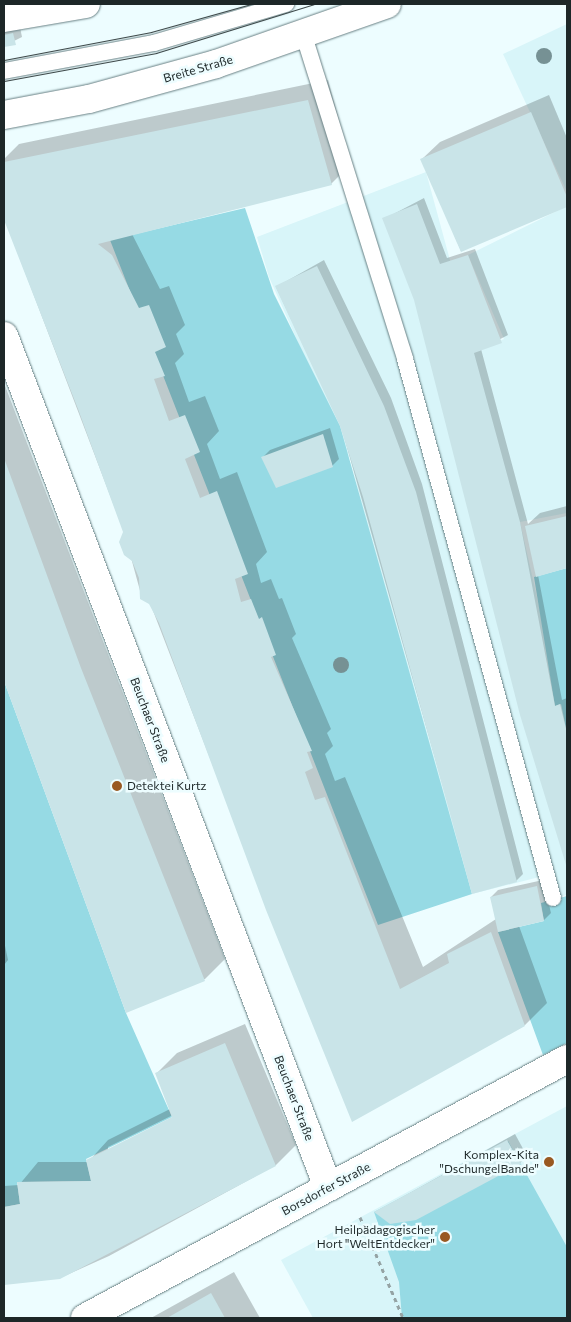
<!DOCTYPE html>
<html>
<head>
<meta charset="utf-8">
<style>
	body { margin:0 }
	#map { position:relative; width:571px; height:1322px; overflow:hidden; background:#edfdff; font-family:Commissioner,sans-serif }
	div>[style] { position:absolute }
	.built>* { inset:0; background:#d8f5f9 }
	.green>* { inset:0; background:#96dae4 }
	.shadow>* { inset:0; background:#0003 }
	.building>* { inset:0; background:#c9e4e8 }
	.path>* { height:3px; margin-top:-1.5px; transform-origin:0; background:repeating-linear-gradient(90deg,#95a3a4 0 4px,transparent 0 8px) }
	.roads { filter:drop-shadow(0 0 1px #688084) drop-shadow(0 0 1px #688084) }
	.lane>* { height:16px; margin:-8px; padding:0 8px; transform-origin:8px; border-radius:8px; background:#fff }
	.street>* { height:28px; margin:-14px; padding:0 14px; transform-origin:14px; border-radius:14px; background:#fff }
	.secondary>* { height:28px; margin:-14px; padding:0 14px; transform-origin:14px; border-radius:14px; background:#fff }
	.tram>* { height:1px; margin:-0.5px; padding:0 0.5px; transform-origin:0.5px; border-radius:0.5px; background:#3e494a }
	.trees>* { width:16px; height:16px; margin:-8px; border-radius:50%; background:#769194 }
	.dots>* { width:14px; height:14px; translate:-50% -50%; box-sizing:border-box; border:2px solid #edfdff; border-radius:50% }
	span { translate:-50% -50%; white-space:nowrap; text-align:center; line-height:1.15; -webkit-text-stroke:5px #edfdff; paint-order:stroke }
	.street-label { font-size:12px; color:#1d2728 }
	.poi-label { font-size:12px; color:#1d2728 }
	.left { translate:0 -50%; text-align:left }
	.right { translate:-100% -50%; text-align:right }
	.frame { position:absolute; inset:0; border:5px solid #1d2728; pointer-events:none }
</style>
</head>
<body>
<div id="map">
	<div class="built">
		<i style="clip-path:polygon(567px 24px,567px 192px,503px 54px)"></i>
		<i style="clip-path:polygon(426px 172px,475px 352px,504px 339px,468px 255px,567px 206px,567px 513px,520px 522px,567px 731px,567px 895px,553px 898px,547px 875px,472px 894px,436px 789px,350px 459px,269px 277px,257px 237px)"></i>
		<i style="clip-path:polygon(567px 1106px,567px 1318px,313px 1318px,281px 1260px)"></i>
	</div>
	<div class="green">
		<i style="clip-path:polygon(245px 208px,274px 294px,340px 426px,472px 894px,378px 925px,110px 240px)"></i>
		<i style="clip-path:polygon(567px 568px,567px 733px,561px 704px,555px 706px,534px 577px)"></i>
		<i style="clip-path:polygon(4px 681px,126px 1013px,172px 1117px,86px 1159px,91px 1181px,17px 1182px,20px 1204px,4px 1207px)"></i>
		<i style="clip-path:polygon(567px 896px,567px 1043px,543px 1055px,498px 932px,544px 921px,541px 903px)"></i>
		<i style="clip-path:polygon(508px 1141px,567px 1247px,567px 1318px,402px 1318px,399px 1282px,374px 1212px)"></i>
	</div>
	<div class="shadow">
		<i style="clip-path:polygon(20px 27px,22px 37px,4px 46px,4px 30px)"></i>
		<i style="clip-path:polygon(328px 80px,351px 164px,331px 184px,132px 234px,160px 289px,169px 286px,185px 325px,176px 334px,184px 354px,175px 363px,189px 402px,205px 396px,219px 431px,207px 444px,220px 479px,237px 472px,267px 552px,256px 564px,261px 583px,271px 579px,279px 599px,282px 598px,296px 634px,292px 638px,331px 729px,327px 733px,333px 746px,325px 754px,335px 781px,345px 777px,423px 967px,496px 919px,491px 897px,498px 890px,543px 880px,551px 913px,544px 920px,519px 926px,547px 1003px,525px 1025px,305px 1004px,150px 603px,142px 598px,124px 532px,4px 217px,4px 159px,19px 144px)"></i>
		<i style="clip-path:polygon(549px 95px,567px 138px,567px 205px,461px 251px,422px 159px,440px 142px)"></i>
		<i style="clip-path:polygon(424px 198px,447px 258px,475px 249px,508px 335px,481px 349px,528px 524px,540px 513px,567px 506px,567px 567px,538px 575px,562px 700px,567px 698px,567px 865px,521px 715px,415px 300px,384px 219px)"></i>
		<i style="clip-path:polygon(324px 260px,391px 398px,422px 484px,523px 874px,516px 881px,473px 892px,341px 426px,276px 287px)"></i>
		<i style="clip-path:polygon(4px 383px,225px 959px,205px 979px,127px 1011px,4px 679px)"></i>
		<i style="clip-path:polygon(330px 428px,339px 459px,332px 466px,263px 457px,270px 450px)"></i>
		<i style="clip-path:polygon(4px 941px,8px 960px,4px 965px)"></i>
		<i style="clip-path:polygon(evenodd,245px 1024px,296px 1145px,276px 1165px,109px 1256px,60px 1278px,4px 1284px,4px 1186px,19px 1185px,38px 1162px,88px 1162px,108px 1140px,170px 1109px,157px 1073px,177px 1053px,245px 1024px,177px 1113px,178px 1115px,108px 1150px,108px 1147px,177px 1113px)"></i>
		<i style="clip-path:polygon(515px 1134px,527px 1156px,520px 1163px,376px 1212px)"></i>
		<i style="clip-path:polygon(234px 1272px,260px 1318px,151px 1318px)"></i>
	</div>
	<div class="building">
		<i style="clip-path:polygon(13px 33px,16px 45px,4px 47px,4px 35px)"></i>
		<i style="clip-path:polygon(308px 100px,332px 185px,98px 244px,112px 255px,139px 308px,149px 305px,166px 347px,155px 352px,165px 376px,154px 379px,169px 421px,185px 415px,200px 452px,185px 459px,200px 498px,217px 491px,248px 574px,235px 579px,241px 602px,251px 599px,259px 619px,262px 617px,276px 655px,271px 657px,312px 751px,307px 752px,313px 768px,305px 772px,315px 800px,325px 797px,400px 989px,449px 963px,447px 954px,491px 932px,525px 1026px,352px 1122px,266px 910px,159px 623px,149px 604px,140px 599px,139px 578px,132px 561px,124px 555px,119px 542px,123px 532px,78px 409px,4px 220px,4px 162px)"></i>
		<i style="clip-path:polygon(531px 112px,567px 197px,567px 207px,461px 252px,420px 159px)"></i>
		<i style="clip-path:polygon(417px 204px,440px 264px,468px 255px,502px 343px,474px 353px,520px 522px,555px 706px,560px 704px,567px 733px,567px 868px,520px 715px,414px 300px,382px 218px)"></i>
		<i style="clip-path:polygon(317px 266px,384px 406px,416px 492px,517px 882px,472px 894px,363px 497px,340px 426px,275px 286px)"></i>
		<i style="clip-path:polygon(323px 434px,333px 467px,276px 488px,261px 457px)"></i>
		<i style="clip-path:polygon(4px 458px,81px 668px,205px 981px,126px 1013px,4px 681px)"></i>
		<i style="clip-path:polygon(567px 516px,567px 568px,536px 577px,525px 526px)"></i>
		<i style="clip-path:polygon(537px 886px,544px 921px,498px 932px,490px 897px)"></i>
		<i style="clip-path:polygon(225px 1043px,276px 1166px,60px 1279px,4px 1285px,4px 1207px,20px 1204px,17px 1182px,91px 1181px,86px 1160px,172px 1117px,155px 1073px)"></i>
		<i style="clip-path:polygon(507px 1140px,521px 1164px,416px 1220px,390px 1224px,374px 1212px)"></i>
		<i style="clip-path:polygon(211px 1293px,225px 1318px,167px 1318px)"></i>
	</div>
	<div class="path">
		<i style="left:360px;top:1217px;width:110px;rotate:66.9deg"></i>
	</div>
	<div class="roads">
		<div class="lane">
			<i style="left:304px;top:36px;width:338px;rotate:72.6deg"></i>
			<i style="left:405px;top:359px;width:559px;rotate:74.65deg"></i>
			<i style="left:4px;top:71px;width:153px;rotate:-10.6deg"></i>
			<i style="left:154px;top:43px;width:138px;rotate:-16.5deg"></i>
		</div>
		<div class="street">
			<i style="left:4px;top:336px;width:911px;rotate:69.16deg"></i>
			<i style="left:85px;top:1318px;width:547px;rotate:-28.25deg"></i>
		</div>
		<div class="secondary">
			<i style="left:4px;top:18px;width:83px;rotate:-9.7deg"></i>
			<i style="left:4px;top:115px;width:86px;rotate:-10.7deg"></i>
			<i style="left:89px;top:99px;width:132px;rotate:-15.4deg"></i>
			<i style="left:216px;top:64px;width:181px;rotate:-19.3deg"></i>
		</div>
	</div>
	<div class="tram">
		<i style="left:4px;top:60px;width:150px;rotate:-10.8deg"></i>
		<i style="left:151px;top:32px;width:104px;rotate:-15.6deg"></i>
		<i style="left:4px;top:81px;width:155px;rotate:-10.4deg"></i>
		<i style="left:156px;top:53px;width:165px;rotate:-17.2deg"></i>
	</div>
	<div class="trees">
		<i style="left:544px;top:56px"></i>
		<i style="left:341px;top:665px"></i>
	</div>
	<div class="dots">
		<i style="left:117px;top:786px;background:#995922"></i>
		<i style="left:549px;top:1162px;background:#995922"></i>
		<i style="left:445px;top:1237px;background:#995922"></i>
	</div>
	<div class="street-label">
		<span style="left:198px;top:69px;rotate:-16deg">Breite Straße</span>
		<span style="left:150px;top:720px;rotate:69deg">Beuchaer Straße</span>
		<span style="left:294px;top:1098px;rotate:69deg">Beuchaer Straße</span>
		<span style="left:326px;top:1189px;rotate:-28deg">Borsdorfer Straße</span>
	</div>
	<div class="poi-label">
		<span class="left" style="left:127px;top:786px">Detektei Kurtz</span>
		<span class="right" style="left:539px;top:1162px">Komplex-Kita<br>"DschungelBande"</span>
		<span class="right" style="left:435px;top:1237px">Heilpädagogischer<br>Hort "WeltEntdecker"</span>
	</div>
	<div class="frame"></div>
</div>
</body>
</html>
